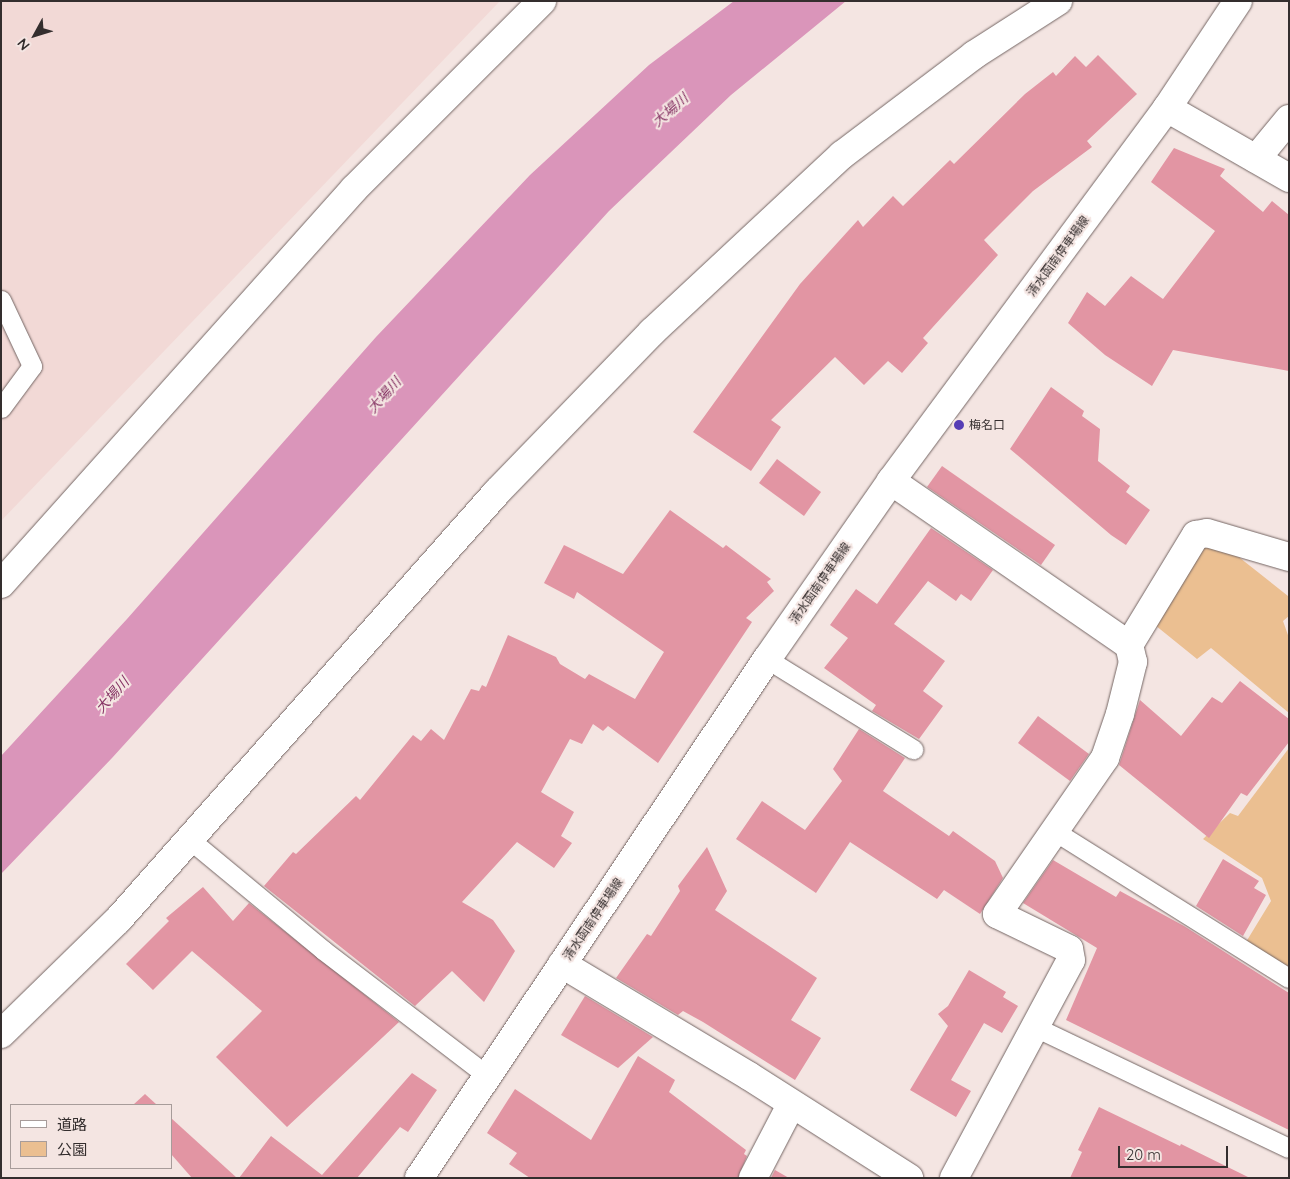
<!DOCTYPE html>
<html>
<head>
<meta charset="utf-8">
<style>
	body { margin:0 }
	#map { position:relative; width:1290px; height:1179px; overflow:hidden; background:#f4e5e2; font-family:Quicksand,"Noto Sans JP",sans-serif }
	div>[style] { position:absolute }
	.built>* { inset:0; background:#f2d9d6 }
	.green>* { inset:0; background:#ebbf91 }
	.water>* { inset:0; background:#da95ba }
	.building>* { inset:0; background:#e295a3 }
	.roads { filter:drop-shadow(0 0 1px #746664) drop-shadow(0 0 1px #746664) }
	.service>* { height:19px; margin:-9.5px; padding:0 9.5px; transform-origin:9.5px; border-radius:9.5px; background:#fff }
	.minor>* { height:28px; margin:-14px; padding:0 14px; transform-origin:14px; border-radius:14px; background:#fff }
	.secondary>* { height:28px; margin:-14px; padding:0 14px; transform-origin:14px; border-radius:14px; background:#fff }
	.dots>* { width:14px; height:14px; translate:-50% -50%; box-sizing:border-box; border:2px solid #f4e5e2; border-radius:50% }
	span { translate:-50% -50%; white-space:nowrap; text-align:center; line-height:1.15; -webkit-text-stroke:4px #f4e5e2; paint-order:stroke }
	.street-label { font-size:12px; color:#342e2e }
	.poi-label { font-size:12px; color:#342e2e }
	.left { translate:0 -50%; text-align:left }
	.water-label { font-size:14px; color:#873565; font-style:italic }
	.frame { position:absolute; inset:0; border:2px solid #342e2e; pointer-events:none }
	.legend { position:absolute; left:10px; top:1104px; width:162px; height:65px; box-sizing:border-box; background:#f4e5e2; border:1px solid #a79c9a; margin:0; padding:6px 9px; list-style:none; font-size:15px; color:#342e2e }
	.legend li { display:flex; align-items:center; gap:10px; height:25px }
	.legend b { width:25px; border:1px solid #a79c9a }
	.north { position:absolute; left:10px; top:10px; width:50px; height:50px; -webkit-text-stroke:4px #f4e5e2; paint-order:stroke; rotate:231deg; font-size:14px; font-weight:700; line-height:20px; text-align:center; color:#342e2e }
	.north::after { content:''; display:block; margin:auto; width:18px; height:22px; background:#342e2e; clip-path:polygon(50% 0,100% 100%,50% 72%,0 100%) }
	.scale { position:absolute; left:1118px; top:1146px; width:110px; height:22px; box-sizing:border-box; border:2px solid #342e2e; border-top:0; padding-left:6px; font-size:15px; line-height:18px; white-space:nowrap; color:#342e2e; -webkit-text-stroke:4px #f4e5e2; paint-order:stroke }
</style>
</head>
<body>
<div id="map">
	<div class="built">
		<i style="clip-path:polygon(1px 1px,500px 1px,1px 521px)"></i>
	</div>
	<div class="green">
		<i style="clip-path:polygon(1199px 543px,1242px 549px,1240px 558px,1288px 596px,1289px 616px,1283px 621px,1289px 638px,1289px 713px,1211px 648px,1197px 659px,1150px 621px)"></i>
		<i style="clip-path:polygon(1289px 748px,1289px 967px,1246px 942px,1271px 901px,1262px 878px,1203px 839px,1230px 813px,1238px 816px)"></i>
	</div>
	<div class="water">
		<i style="clip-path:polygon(734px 1px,846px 1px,731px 95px,609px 211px,112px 758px,1px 874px,1px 756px,127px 619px,376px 337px,530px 175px,649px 65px)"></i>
	</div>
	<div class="building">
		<i style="clip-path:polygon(1098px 55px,1137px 94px,1087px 141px,1092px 147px,1033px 191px,984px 240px,998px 255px,923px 338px,928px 343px,902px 373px,888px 361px,864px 385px,835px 357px,771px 420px,781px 427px,751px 471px,693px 432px,800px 284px,858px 220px,863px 227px,893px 196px,903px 206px,950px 160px,954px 164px,1025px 94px,1053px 72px,1056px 76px,1075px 56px,1086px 67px)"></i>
		<i style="clip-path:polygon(1174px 148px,1225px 169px,1220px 176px,1263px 212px,1272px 201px,1289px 215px,1289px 371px,1173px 350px,1152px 386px,1105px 355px,1068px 323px,1087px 292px,1105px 306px,1131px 276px,1163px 299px,1215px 231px,1151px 182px)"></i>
		<i style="clip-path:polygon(1051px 387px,1084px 411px,1082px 416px,1100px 429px,1098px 461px,1130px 486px,1126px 492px,1150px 510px,1126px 545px,1111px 535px,1010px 449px)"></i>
		<i style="clip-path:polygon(777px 459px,821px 492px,804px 516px,759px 483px)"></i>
		<i style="clip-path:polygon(942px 466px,1055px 545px,1041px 565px,927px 487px)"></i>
		<i style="clip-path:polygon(670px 510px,723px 548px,726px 545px,771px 579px,767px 582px,774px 591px,746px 618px,752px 622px,658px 763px,608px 726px,603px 731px,593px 724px,582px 744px,570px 739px,541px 792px,574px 812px,561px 836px,572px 843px,554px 868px,517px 842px,462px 902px,493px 920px,515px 951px,484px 1002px,452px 971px,415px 1006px,264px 886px,293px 852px,296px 854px,356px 796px,360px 800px,413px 735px,421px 741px,431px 729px,444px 740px,471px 689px,479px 691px,482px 685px,486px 687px,508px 635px,556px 657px,560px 664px,585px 679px,589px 674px,635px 699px,664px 652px,577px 592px,574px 599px,544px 583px,564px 545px,623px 574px)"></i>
		<i style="clip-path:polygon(931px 528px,993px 570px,971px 601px,961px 594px,956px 601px,928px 581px,894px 624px,945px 661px,923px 691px,943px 706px,919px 739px,872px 711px,876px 705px,824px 668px,848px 638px,830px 625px,856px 589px,877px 604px)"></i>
		<i style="clip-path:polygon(1240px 681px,1289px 719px,1289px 742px,1247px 796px,1241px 793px,1209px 838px,1119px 765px,1140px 700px,1181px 736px,1212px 697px,1222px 703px)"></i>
		<i style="clip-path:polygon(1038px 716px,1089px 754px,1070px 781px,1018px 743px)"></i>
		<i style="clip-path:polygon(859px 729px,905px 758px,883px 791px,949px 836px,953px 831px,995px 861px,1003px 878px,980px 914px,944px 890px,937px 899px,850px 842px,816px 893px,736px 839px,762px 801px,805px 830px,842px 781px,833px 769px)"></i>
		<i style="clip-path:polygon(707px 847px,727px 891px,715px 910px,817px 978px,791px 1020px,821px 1038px,795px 1080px,703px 1022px,683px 1011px,678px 1015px,616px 978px,647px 934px,651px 936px,680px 891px,678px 886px)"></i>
		<i style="clip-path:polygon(1223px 859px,1259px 881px,1254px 888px,1266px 895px,1243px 936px,1196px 906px)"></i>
		<i style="clip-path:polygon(1053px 860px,1116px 897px,1120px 891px,1184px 926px,1289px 993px,1289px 1130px,1066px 1020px,1097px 948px,1023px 903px)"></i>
		<i style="clip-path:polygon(203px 887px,233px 921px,249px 903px,399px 1022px,287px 1127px,216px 1057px,262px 1011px,192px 951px,153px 990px,126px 964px,169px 921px,166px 918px)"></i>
		<i style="clip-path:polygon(969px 970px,1006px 992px,1003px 997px,1018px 1006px,1002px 1033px,984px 1023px,951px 1080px,971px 1091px,956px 1117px,910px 1090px,948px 1026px,938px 1014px,948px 1006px)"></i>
		<i style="clip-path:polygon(585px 996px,653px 1037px,618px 1068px,561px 1035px)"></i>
		<i style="clip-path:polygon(638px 1056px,675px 1080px,669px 1092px,746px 1150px,744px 1154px,747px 1156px,738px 1178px,530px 1178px,509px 1164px,517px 1153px,487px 1133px,515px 1089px,591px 1140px)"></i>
		<i style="clip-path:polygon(412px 1073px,437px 1090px,408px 1132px,400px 1127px,357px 1178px,239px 1178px,271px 1136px,322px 1175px)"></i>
		<i style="clip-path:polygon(145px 1094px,157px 1105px,133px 1105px)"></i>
		<i style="clip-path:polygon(1099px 1107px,1180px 1146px,1181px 1144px,1250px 1178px,1070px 1178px,1082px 1152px,1078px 1150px)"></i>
		<i style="clip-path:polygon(171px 1118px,237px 1178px,192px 1178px,171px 1154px)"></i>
		<i style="clip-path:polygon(775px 1170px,789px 1178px,771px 1178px)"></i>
	</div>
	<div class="roads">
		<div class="service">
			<i style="left:1px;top:300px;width:73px;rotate:64.8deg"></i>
			<i style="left:32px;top:366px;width:52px;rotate:126.4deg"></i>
			<i style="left:767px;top:659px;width:172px;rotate:31.7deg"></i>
			<i style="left:1056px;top:832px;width:275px;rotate:32.1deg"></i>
			<i style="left:189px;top:839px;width:174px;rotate:39.6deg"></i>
			<i style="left:323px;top:950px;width:208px;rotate:37.4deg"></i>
			<i style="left:1035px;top:1027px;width:281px;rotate:25.5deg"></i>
		</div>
		<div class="minor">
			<i style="left:1167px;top:108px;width:141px;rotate:29.8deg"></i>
			<i style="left:1256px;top:159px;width:52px;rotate:-50.5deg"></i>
			<i style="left:891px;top:481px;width:289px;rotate:34.6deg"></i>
			<i style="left:1px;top:584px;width:530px;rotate:-48.21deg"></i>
			<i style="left:354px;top:189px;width:266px;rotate:-45deg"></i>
			<i style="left:562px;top:964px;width:218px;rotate:30.9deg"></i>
			<i style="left:749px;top:1076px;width:190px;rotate:32.5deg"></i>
			<i style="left:1px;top:1034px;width:163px;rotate:-44.3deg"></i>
			<i style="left:118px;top:920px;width:572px;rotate:-48.47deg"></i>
			<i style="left:497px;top:492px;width:223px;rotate:-45.9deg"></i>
			<i style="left:652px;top:332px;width:260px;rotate:-43deg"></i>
			<i style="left:842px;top:155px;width:166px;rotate:-37.1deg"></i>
			<i style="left:974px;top:55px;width:100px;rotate:-32.7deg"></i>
			<i style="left:753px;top:1178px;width:82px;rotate:-62.5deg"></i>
			<i style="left:954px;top:1178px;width:247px;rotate:-61.8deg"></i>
			<i style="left:1071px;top:960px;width:11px;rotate:-100deg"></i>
			<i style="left:1069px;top:949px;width:80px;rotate:-154.1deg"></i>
			<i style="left:997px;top:914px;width:190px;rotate:-55.3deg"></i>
			<i style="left:1105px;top:758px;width:46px;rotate:-71.2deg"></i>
			<i style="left:1120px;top:714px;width:54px;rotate:-76deg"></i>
			<i style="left:1133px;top:662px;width:17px;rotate:-103deg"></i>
			<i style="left:1129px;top:645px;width:129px;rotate:-58.7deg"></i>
			<i style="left:1196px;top:535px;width:11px;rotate:-10deg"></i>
			<i style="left:1207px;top:533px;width:85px;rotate:16.3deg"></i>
		</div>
		<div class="secondary">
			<i style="left:419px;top:1178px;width:625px;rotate:-56.16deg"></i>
			<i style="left:767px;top:659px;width:217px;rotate:-55.1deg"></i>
			<i style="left:891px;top:481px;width:464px;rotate:-53.5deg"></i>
			<i style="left:1167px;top:108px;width:128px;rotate:-56.4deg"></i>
		</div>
	</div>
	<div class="dots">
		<i style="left:959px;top:425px;background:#553db5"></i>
	</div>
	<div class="street-label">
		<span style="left:1058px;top:256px;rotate:-54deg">清水函南停車場線</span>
		<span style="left:820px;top:583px;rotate:-55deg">清水函南停車場線</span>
		<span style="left:593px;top:919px;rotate:-56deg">清水函南停車場線</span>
	</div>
	<div class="poi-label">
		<span class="left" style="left:969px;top:425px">梅名口</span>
	</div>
	<div class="water-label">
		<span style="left:670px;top:110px;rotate:-41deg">大場川</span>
		<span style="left:384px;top:395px;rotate:-48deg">大場川</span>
		<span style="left:112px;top:695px;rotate:-48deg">大場川</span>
	</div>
	<div class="frame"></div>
	<ul class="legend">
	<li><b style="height:6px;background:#fff"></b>道路</li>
	<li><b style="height:14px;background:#ebbf91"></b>公園</li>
	</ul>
	<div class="north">N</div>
	<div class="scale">20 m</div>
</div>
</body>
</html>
